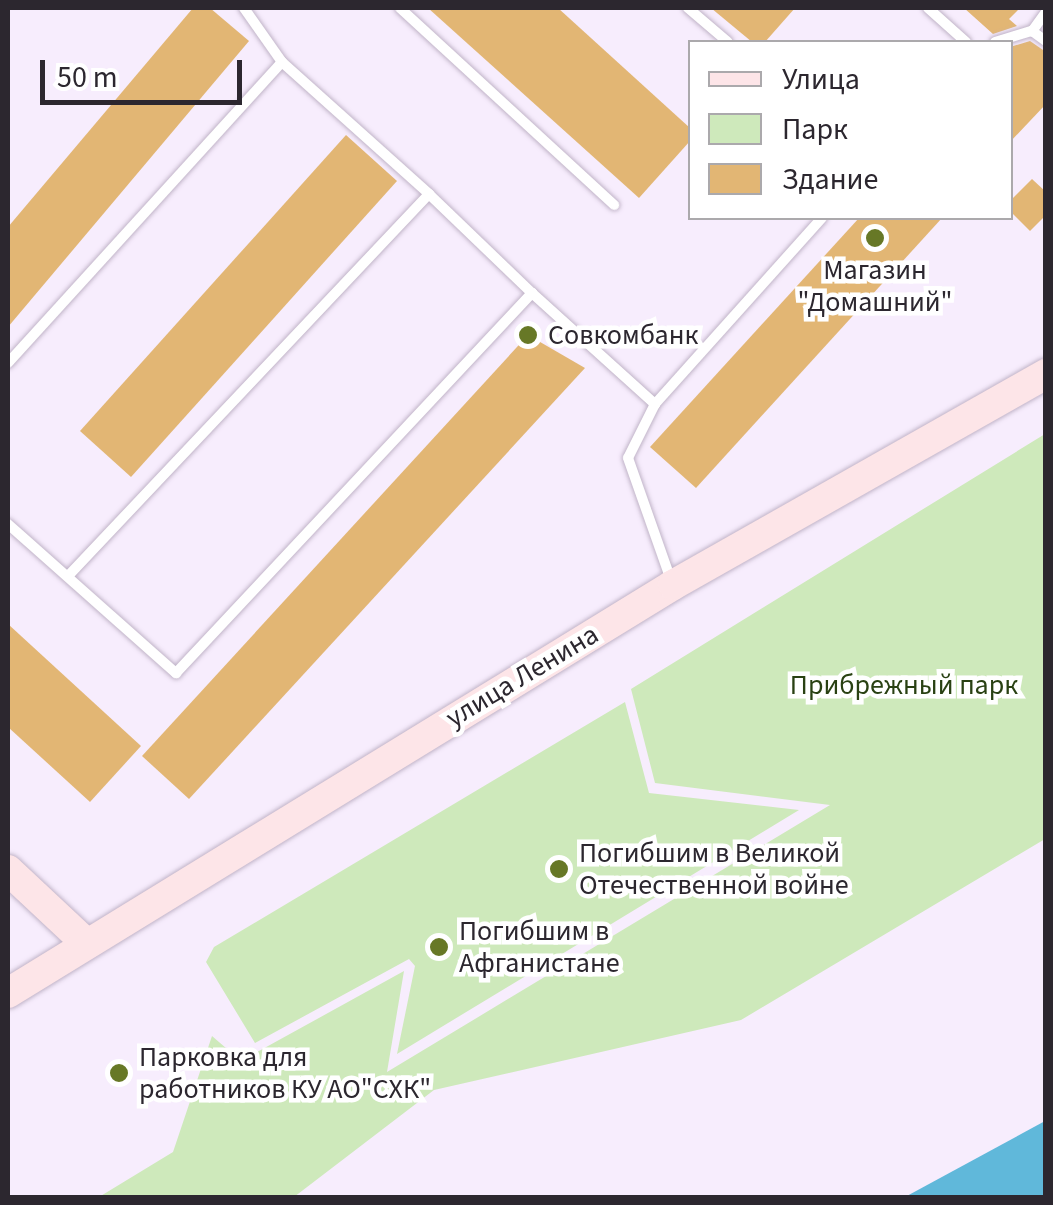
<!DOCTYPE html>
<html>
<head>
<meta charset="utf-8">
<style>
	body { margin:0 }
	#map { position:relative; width:1053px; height:1205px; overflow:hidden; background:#f7edfd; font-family:"Source Sans 3",sans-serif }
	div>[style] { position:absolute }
	.green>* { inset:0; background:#cee9bb }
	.water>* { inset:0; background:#60b8da }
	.building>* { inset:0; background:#e2b674 }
	.roads { filter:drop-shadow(0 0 2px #c1b4c8) drop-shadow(0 0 2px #c1b4c8) }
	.lane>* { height:10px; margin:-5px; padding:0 5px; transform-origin:5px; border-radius:5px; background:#fff }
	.secondary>* { height:30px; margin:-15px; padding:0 15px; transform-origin:15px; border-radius:15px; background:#fde5e8 }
	.dots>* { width:28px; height:28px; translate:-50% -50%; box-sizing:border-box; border:5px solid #fff; border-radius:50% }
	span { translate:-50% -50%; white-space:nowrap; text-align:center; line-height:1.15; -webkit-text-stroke:9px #fff; paint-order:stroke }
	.poi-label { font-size:28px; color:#2c272f }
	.left { translate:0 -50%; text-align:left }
	.street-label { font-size:28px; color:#2c272f }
	.park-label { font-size:28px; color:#294113 }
	.frame { position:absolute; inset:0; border:10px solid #2c272f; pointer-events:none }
	.legend { position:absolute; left:688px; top:40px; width:325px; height:180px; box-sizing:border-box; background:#fff; border:2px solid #aba9ac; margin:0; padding:12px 18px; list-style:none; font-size:30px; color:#2c272f }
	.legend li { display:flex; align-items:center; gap:20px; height:50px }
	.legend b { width:50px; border:2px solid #aba9ac }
	.scale { position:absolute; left:40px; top:60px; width:202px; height:45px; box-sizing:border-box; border:5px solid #2c272f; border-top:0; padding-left:12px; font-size:30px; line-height:35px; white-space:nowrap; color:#2c272f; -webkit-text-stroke:8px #fff; paint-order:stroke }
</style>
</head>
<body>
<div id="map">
	<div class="green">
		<i style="clip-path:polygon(1045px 434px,1045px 839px,741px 1020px,434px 1090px,294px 1197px,99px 1197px,173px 1152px,212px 1036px,241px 1061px,404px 971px,387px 1072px,830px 805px,655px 783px,631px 689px)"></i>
		<i style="clip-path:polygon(625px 702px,649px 793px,799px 810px,397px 1054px,415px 966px,409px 959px,255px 1043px,206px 962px,214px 947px)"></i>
	</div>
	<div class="water">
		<i style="clip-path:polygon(1045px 1121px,1045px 1197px,905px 1197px)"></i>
	</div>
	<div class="building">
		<i style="clip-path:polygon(193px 8px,210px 8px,249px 41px,8px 327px,8px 227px)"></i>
		<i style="clip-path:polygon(428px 8px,558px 8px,690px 128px,690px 141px,639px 198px)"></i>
		<i style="clip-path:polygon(711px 8px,795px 8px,765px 42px,752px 42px)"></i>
		<i style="clip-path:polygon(964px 8px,1020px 8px,1009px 19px,1017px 26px,993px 34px)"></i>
		<i style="clip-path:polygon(1030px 41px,1046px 52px,1046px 104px,1010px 142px,1010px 47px)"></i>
		<i style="clip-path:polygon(346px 135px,397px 181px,131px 477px,80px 431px)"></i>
		<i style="clip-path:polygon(1032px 179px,1046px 192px,1046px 215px,1030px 231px,1010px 211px,1010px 201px)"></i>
		<i style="clip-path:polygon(859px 218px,942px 218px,696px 488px,650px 447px)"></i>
		<i style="clip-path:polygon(528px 335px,585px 368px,189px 799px,142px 756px)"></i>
		<i style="clip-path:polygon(8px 624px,141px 746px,90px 802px,8px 727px)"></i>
	</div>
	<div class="roads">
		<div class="lane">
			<i style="left:244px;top:8px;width:66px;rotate:54.9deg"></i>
			<i style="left:400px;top:8px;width:291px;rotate:42.6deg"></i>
			<i style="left:688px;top:8px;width:52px;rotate:40.4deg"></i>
			<i style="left:928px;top:8px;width:51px;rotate:41.8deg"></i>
			<i style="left:1046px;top:12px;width:24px;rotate:126deg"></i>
			<i style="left:1032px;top:31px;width:17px;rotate:36deg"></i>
			<i style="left:995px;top:42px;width:39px;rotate:-17deg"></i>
			<i style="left:8px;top:363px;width:407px;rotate:-47.7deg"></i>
			<i style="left:282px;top:62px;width:198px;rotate:41.9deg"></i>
			<i style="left:655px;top:404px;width:250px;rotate:-48.1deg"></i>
			<i style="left:8px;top:524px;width:225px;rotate:41.6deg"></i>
			<i style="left:176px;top:673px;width:521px;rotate:-46.87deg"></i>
			<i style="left:532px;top:293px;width:166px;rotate:42.1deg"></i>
			<i style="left:655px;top:404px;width:60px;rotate:116.6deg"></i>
			<i style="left:628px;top:458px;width:133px;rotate:70.6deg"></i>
			<i style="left:69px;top:575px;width:524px;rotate:-46.62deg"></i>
			<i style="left:429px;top:194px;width:143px;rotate:43.9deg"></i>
		</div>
		<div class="secondary">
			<i style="left:8px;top:870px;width:105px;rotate:43.1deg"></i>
			<i style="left:8px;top:993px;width:780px;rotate:-31.53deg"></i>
			<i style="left:673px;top:585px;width:429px;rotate:-29.5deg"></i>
		</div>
	</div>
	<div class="dots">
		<i style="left:875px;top:238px;background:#677826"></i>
		<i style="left:528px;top:335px;background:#677826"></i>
		<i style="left:559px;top:869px;background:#677826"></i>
		<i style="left:439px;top:947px;background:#677826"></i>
		<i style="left:119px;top:1073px;background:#677826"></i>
	</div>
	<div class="poi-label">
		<span style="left:875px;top:286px">Магазин<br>"Домашний"</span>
		<span class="left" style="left:548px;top:335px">Совкомбанк</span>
		<span class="left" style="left:579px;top:869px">Погибшим в Великой<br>Отечественной войне</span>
		<span class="left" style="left:459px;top:947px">Погибшим в<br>Афганистане</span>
		<span class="left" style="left:139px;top:1073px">Парковка для<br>работников КУ АО"СХК"</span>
	</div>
	<div class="street-label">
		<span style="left:522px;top:676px;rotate:-31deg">улица Ленина</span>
	</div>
	<div class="park-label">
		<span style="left:904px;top:685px">Прибрежный парк</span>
	</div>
	<div class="frame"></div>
	<ul class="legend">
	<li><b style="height:12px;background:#fde5e8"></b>Улица</li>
	<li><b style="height:28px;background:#cee9bb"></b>Парк</li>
	<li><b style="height:28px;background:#e2b674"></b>Здание</li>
	</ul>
	<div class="scale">50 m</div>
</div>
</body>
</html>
